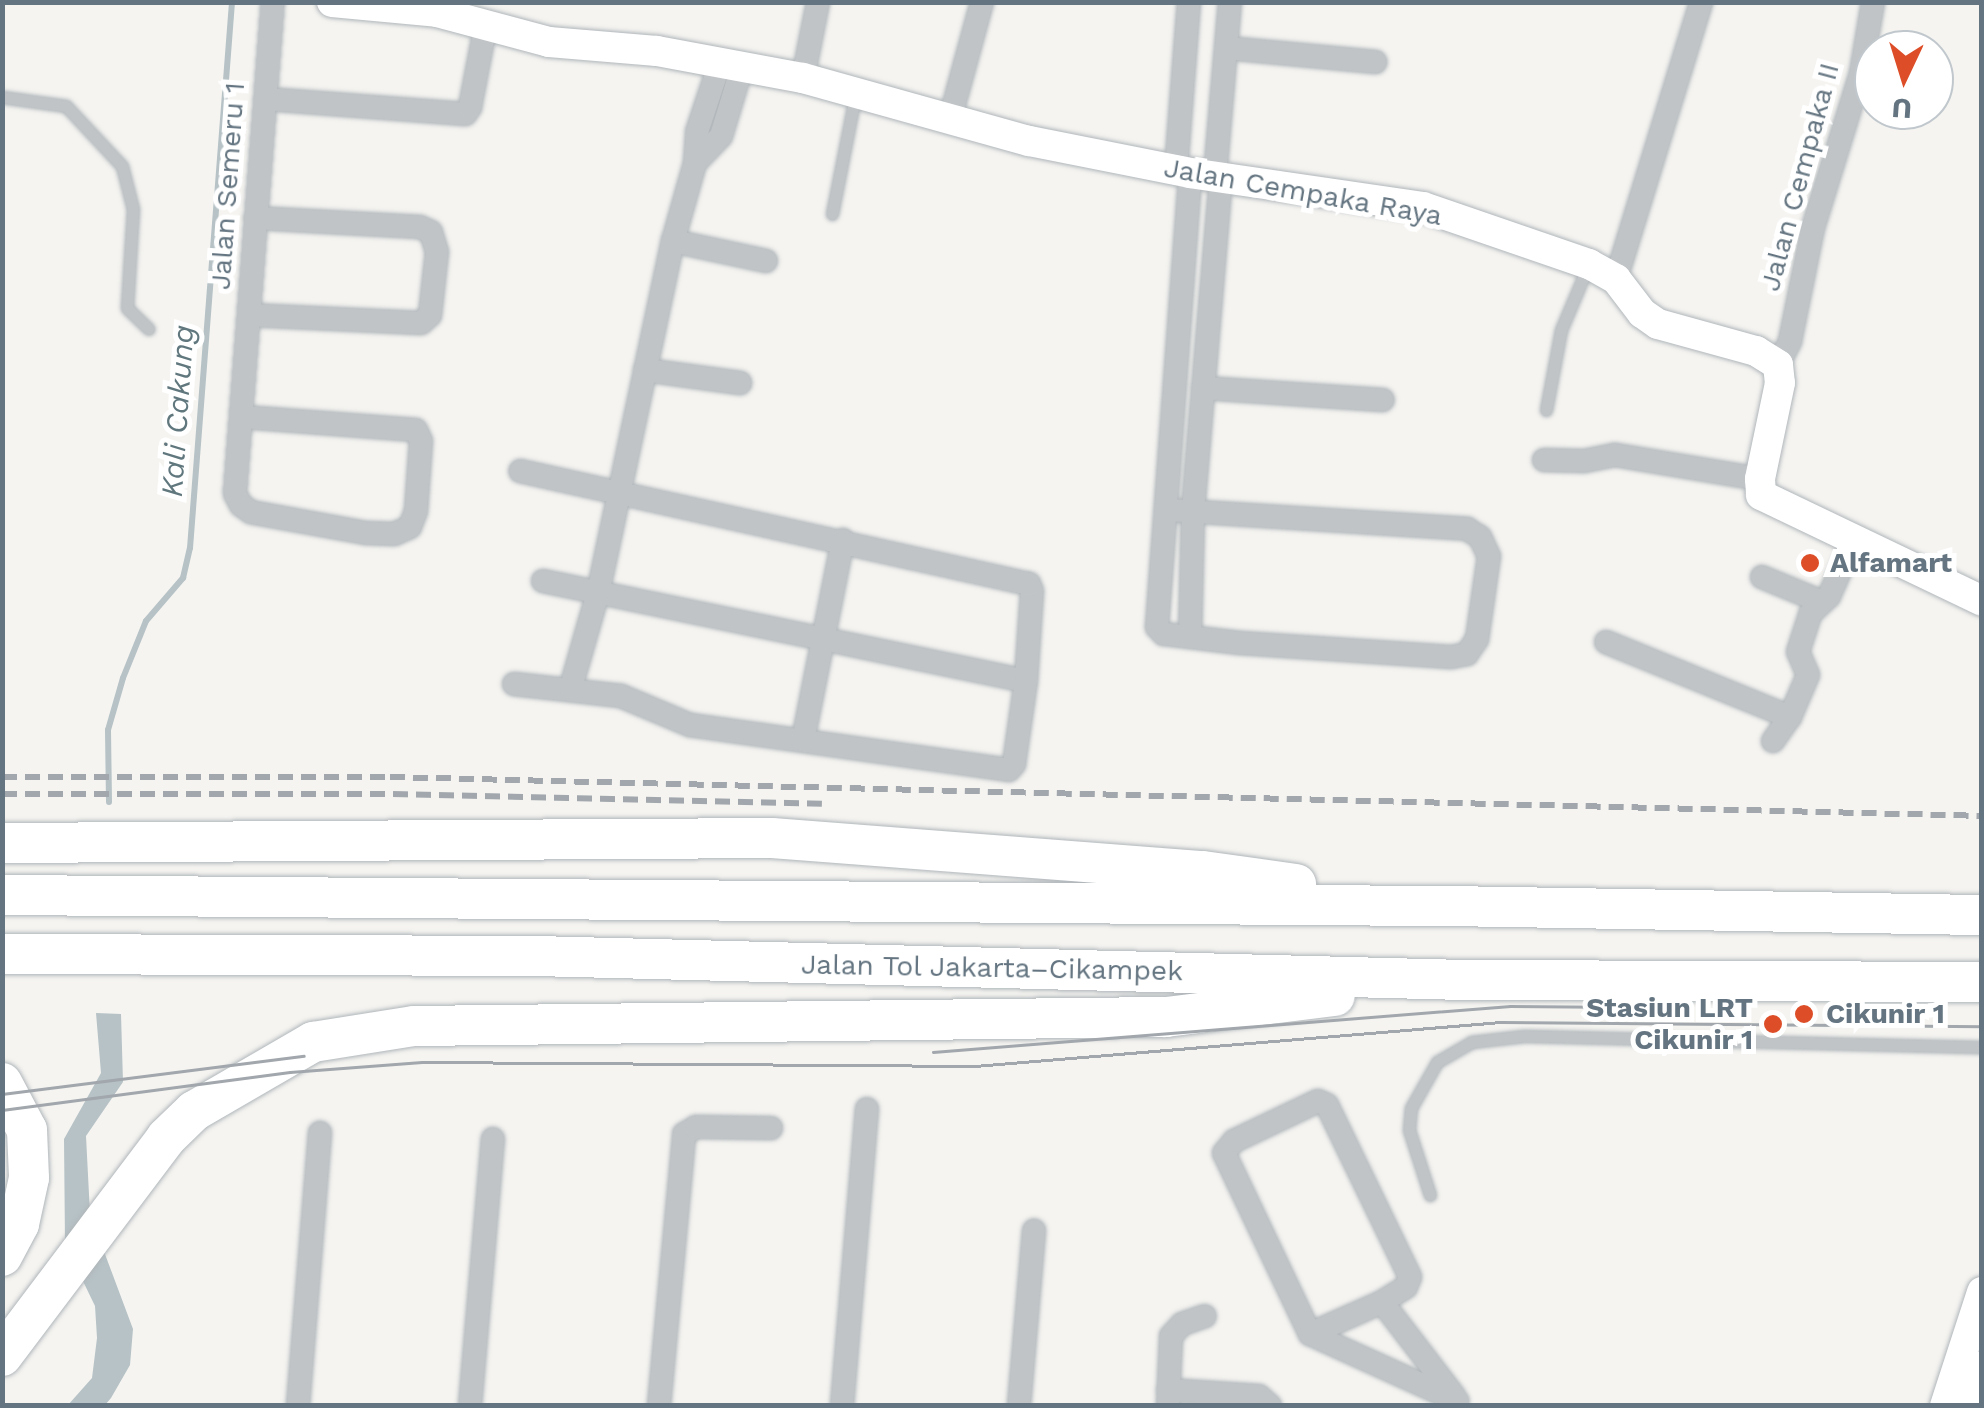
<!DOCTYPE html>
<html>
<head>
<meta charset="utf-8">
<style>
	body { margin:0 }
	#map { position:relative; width:1984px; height:1408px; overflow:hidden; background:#f5f4f1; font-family:"Work Sans",sans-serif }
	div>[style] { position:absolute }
	.water>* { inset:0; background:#b6c2c6 }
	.stream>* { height:6px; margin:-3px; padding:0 3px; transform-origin:3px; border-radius:3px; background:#b6c2c6 }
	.roads { filter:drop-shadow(0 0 2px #b0b6ba) drop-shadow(0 0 2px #b0b6ba) }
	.lane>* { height:11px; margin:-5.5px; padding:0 5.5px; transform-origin:5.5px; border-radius:5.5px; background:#c0c4c7 }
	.street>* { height:22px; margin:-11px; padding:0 11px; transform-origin:11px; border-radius:11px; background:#c0c4c7 }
	.secondary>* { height:30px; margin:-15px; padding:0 15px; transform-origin:15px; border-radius:15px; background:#fff }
	.highway>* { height:40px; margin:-20px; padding:0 20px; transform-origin:20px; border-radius:20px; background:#fff }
	.tram>* { height:2.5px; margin:-1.25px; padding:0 1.25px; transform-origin:1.25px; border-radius:1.25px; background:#a1a7ac }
	.rail>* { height:6px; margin-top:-3px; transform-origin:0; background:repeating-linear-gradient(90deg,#a1a7ac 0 15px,transparent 0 23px) }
	.dots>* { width:28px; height:28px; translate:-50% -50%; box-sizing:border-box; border:5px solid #fff; border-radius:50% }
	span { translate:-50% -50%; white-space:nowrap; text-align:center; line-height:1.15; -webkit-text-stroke:10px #fff; paint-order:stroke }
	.street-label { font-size:28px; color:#647581 }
	.poi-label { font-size:28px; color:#647581; font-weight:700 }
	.left { translate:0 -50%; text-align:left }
	.right { translate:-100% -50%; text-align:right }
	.water-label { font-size:30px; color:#60777e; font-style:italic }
	.frame { position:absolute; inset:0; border:5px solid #647581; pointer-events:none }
	.north { position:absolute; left:1854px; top:30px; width:100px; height:100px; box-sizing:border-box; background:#fff; border:2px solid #c1c8cd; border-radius:50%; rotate:184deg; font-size:28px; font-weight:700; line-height:40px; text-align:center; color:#647581 }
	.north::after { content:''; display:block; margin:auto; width:35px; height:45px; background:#dd4e28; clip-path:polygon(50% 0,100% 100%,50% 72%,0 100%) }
</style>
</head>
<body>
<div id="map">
	<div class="water">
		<i style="clip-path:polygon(96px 1013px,121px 1014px,123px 1082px,86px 1136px,90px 1214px,133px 1329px,130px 1365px,111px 1398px,105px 1405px,68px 1405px,92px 1378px,97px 1338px,95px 1306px,65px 1244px,64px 1139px,101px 1073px)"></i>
	</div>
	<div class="stream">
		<i style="left:109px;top:802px;width:72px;rotate:-90.8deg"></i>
		<i style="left:108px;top:730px;width:54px;rotate:-73.9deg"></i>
		<i style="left:123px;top:678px;width:61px;rotate:-68deg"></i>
		<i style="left:146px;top:621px;width:57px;rotate:-49.3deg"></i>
		<i style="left:183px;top:578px;width:31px;rotate:-77deg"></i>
		<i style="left:190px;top:548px;width:548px;rotate:-85.6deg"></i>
	</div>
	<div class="roads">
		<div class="lane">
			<i style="left:2px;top:97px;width:65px;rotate:8deg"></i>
			<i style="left:66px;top:106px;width:82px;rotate:47deg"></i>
			<i style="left:122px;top:166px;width:44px;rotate:75.7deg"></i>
			<i style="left:133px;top:209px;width:99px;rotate:93.5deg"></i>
			<i style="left:127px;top:308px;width:30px;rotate:44deg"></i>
			<i style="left:832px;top:214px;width:119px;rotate:-78.9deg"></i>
			<i style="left:1546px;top:410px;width:81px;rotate:-79.4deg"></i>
			<i style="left:1561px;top:330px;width:69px;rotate:-67.1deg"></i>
			<i style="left:1430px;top:1195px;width:68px;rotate:-107.9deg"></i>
			<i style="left:1409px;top:1130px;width:22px;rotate:-85deg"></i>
			<i style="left:1411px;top:1108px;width:53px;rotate:-60.5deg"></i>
			<i style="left:1437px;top:1062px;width:39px;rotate:-30deg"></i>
			<i style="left:1471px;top:1042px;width:53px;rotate:-6.5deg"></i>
			<i style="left:1524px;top:1036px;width:458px;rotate:1.4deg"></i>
		</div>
		<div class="street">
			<i style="left:1227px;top:48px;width:149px;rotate:5.4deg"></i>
			<i style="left:803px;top:78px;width:77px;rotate:-78.8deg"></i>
			<i style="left:266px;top:99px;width:200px;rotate:4.3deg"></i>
			<i style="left:465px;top:114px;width:9px;rotate:-54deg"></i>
			<i style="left:470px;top:107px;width:85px;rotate:-79.1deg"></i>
			<i style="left:950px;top:119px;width:121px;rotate:-74.7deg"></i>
			<i style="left:695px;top:163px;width:37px;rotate:-46deg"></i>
			<i style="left:721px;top:136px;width:72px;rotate:-73.1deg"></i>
			<i style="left:1176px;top:170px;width:169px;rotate:-85.6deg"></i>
			<i style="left:1215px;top:176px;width:175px;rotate:-85.1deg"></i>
			<i style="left:673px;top:241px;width:95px;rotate:12.1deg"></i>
			<i style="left:1616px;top:279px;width:290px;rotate:-72.9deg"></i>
			<i style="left:249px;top:315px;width:172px;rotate:2.7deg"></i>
			<i style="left:421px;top:323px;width:12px;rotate:-42deg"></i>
			<i style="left:430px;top:315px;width:63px;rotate:-83.7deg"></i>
			<i style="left:437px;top:252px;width:21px;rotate:-107deg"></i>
			<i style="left:431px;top:232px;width:12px;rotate:-156deg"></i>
			<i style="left:420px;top:227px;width:165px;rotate:-176.9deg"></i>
			<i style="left:1778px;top:365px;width:27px;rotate:-63deg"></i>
			<i style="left:1790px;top:341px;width:115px;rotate:-78.5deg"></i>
			<i style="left:1813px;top:228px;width:162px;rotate:-72.8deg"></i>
			<i style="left:1861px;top:73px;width:72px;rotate:-80.4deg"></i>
			<i style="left:645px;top:370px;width:96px;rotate:7.8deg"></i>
			<i style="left:1203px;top:388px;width:180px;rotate:3.8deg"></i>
			<i style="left:243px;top:417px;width:173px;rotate:4.3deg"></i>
			<i style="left:416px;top:430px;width:12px;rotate:66deg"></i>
			<i style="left:421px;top:441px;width:70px;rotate:94.1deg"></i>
			<i style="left:416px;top:511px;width:17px;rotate:111deg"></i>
			<i style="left:410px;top:527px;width:17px;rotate:156deg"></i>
			<i style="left:394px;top:534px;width:28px;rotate:-178deg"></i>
			<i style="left:366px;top:533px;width:117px;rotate:-169.7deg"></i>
			<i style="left:251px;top:512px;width:12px;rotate:-145deg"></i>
			<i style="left:241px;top:505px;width:13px;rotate:-117deg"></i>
			<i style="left:235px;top:493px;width:492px;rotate:-85.6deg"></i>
			<i style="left:1544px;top:460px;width:40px;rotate:1.4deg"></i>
			<i style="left:1584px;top:461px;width:32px;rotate:-11deg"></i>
			<i style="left:1615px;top:455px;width:147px;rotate:9.4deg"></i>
			<i style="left:1168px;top:510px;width:300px;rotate:3.6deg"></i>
			<i style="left:1467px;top:529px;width:15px;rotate:32deg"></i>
			<i style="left:1480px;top:537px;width:21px;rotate:65deg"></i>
			<i style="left:1489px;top:556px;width:84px;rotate:98.2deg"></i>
			<i style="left:1477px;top:639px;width:18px;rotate:124deg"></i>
			<i style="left:1467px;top:654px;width:16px;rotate:169deg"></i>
			<i style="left:1451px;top:657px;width:211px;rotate:-176.2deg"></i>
			<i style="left:1240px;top:643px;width:77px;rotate:-173.2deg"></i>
			<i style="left:1164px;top:634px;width:10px;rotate:-135deg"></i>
			<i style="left:1157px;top:627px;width:455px;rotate:-85.8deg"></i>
			<i style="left:1762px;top:577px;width:63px;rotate:22.5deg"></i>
			<i style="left:543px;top:581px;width:493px;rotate:11.7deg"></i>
			<i style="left:1190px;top:637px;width:126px;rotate:-88.6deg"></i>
			<i style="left:1193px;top:511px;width:335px;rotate:-85.2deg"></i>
			<i style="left:1606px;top:642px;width:199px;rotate:22.2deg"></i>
			<i style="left:514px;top:684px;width:108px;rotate:6.4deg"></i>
			<i style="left:621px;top:696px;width:75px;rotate:22.8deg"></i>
			<i style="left:690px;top:725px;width:322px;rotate:8deg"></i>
			<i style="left:1009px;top:770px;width:8px;rotate:-50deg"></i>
			<i style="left:1014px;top:764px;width:84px;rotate:-81.8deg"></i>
			<i style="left:1026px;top:681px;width:90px;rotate:-86.2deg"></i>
			<i style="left:1032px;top:591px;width:8px;rotate:-113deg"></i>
			<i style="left:1029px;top:584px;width:521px;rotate:-167.48deg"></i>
			<i style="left:571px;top:687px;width:98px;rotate:-74deg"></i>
			<i style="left:598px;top:593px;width:360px;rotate:-78deg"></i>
			<i style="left:673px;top:241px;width:81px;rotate:-74.2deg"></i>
			<i style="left:695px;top:163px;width:31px;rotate:-86deg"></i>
			<i style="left:697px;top:132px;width:73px;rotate:-71.6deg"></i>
			<i style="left:803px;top:740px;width:204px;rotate:-78.7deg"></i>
			<i style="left:1773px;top:741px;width:29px;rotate:-55deg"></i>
			<i style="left:1790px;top:717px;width:46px;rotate:-66.8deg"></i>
			<i style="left:1808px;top:675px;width:25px;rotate:-113deg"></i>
			<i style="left:1798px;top:652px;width:40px;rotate:-72deg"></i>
			<i style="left:1810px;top:614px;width:26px;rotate:-43deg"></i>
			<i style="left:1829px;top:596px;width:64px;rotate:-65.9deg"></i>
			<i style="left:1318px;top:1101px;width:10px;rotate:24deg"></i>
			<i style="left:1327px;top:1105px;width:191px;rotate:64.2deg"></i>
			<i style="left:1410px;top:1277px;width:11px;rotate:112deg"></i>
			<i style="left:1406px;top:1287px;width:28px;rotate:148deg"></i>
			<i style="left:1382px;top:1302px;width:79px;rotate:156deg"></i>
			<i style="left:1310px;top:1334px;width:200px;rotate:-115.4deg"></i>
			<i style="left:1224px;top:1153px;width:16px;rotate:-50deg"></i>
			<i style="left:1234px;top:1141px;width:93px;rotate:-25.5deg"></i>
			<i style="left:1382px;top:1302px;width:118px;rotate:52.5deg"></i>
			<i style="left:1310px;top:1334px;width:162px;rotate:24.4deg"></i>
			<i style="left:1168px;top:1390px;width:91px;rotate:3.8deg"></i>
			<i style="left:1259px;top:1396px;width:15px;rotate:42deg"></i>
			<i style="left:298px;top:1406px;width:274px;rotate:-85.4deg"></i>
			<i style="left:470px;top:1406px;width:268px;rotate:-85.1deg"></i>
			<i style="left:659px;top:1406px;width:273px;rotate:-84.7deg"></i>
			<i style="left:684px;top:1134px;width:14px;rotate:-30deg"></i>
			<i style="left:696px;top:1127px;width:75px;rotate:0.8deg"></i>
			<i style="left:842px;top:1406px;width:298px;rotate:-85.2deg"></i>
			<i style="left:1019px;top:1406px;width:176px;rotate:-85.1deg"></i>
			<i style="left:1168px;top:1406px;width:70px;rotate:-87.5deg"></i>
			<i style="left:1171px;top:1336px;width:16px;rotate:-47deg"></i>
			<i style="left:1182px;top:1324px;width:24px;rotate:-19deg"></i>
		</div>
		<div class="secondary">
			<i style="left:332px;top:2px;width:105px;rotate:5.4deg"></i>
			<i style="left:437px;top:12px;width:116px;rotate:15deg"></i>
			<i style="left:549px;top:42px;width:108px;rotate:4.8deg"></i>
			<i style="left:657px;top:51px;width:148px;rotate:10.5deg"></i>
			<i style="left:803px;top:78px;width:235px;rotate:15.6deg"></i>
			<i style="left:1029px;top:141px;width:164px;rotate:11.2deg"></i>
			<i style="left:1190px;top:173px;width:235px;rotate:8.3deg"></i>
			<i style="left:1423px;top:207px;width:176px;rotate:19deg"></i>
			<i style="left:1589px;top:264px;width:31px;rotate:29deg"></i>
			<i style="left:1616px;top:279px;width:43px;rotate:52.6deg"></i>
			<i style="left:1642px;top:313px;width:19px;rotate:35deg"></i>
			<i style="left:1658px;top:324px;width:102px;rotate:15.4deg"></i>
			<i style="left:1756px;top:351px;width:26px;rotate:32deg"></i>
			<i style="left:1778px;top:365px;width:18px;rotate:84deg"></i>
			<i style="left:1780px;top:383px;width:98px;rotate:101.8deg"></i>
			<i style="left:1760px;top:479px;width:16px;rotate:86deg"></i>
			<i style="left:1761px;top:495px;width:245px;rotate:25.6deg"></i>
			<i style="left:1945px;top:1406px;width:120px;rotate:-72deg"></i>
			<i style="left:1965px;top:1406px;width:43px;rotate:-67deg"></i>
		</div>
		<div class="highway">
			<i style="left:2px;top:843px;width:770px;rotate:-0.37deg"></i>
			<i style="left:772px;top:838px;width:432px;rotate:4.4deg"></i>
			<i style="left:1203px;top:871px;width:94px;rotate:8deg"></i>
			<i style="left:2px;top:895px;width:1446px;rotate:0.44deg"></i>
			<i style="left:1448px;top:906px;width:534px;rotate:0.97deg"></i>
			<i style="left:2px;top:954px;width:534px;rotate:0.21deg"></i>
			<i style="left:536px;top:956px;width:932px;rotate:1.48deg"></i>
			<i style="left:1468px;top:980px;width:514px;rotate:0.22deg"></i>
			<i style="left:2px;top:1083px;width:53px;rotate:62deg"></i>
			<i style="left:27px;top:1130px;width:48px;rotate:87.6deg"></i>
			<i style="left:29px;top:1178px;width:47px;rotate:102.3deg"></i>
			<i style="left:19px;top:1224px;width:36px;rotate:118deg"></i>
			<i style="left:2px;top:1356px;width:273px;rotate:-53deg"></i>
			<i style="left:166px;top:1138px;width:39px;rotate:-44deg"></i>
			<i style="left:194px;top:1111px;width:138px;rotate:-30.1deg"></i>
			<i style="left:313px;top:1042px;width:102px;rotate:-9deg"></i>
			<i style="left:414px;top:1026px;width:752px;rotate:-0.69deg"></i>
			<i style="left:1166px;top:1017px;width:170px;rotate:-7.1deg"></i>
		</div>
	</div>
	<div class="tram">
		<i style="left:933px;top:1052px;width:579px;rotate:-4.56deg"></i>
		<i style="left:1510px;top:1006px;width:117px;rotate:0.5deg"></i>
		<i style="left:2px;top:1094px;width:304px;rotate:-7.2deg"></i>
		<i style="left:2px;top:1110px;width:290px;rotate:-7.5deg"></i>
		<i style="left:290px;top:1072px;width:132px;rotate:-4.3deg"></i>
		<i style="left:422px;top:1062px;width:553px;rotate:0.41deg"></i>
		<i style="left:975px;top:1066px;width:528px;rotate:-4.78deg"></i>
		<i style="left:1501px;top:1022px;width:481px;rotate:0.5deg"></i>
	</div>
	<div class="rail">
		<i style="left:2px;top:777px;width:388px"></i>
		<i style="left:390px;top:777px;width:1592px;rotate:1.4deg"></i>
		<i style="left:2px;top:794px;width:391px"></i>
		<i style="left:393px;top:794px;width:429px;rotate:1.3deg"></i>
	</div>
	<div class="dots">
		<i style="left:1810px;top:563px;background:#dd4e28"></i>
		<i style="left:1804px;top:1014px;background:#dd4e28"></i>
		<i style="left:1773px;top:1024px;background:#dd4e28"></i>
	</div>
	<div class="street-label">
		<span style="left:1800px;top:177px;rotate:-75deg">Jalan Cempaka II</span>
		<span style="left:228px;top:186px;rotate:-86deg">Jalan Semeru 1</span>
		<span style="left:1303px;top:192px;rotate:10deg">Jalan Cempaka Raya</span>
		<span style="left:992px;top:968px;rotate:1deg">Jalan Tol Jakarta–Cikampek</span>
	</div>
	<div class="poi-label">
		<span class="left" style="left:1830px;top:563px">Alfamart</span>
		<span class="right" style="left:1753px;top:1024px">Stasiun LRT<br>Cikunir 1</span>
		<span class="left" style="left:1826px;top:1014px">Cikunir 1</span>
	</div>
	<div class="water-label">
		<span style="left:178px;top:411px;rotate:-86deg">Kali Cakung</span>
	</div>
	<div class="frame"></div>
	<div class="north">U</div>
</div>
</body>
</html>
